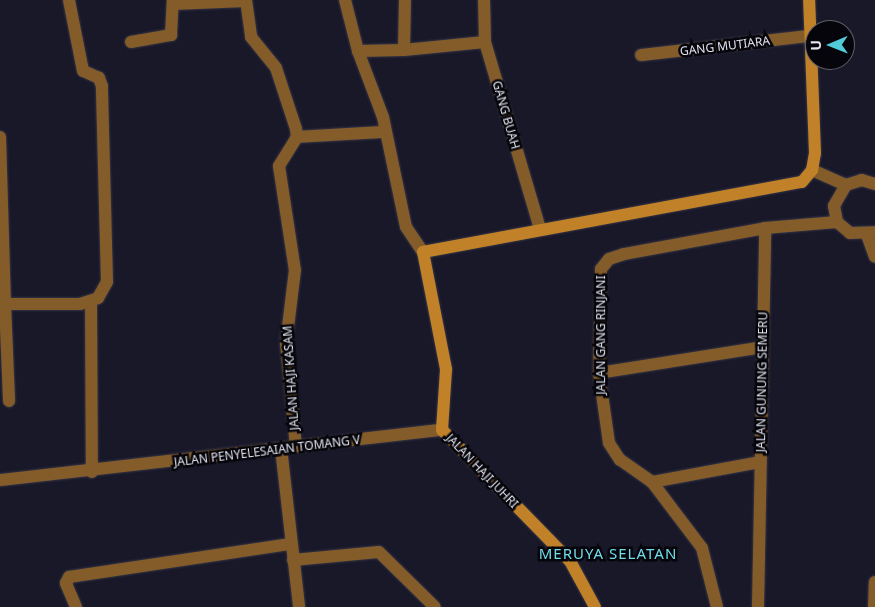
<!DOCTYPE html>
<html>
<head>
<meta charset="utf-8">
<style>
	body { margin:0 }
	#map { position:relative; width:875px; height:607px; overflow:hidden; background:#191829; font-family:"Noto Sans",sans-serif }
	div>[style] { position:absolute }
	.roads { filter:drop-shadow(0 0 1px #353545) drop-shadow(0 0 1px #353545) }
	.street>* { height:12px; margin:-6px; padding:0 6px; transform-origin:6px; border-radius:6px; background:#845c2a }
	.secondary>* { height:12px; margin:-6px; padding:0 6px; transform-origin:6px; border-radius:6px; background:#c18128 }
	span { translate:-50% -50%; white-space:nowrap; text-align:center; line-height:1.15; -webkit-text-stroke:5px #05050b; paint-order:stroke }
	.street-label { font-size:12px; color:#e4e4ef }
	.quarter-label { font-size:15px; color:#72dde9; letter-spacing:1px }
	.north { position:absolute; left:805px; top:20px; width:50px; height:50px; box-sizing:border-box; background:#05050b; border:1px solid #5e5e66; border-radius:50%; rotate:269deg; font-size:14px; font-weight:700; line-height:20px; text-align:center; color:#e4e4ef }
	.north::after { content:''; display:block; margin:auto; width:18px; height:22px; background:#52cbd8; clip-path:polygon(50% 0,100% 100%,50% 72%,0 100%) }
</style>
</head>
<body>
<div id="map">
	<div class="roads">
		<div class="street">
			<i style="left:246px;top:0;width:37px;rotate:82deg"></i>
			<i style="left:251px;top:37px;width:40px;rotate:51deg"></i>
			<i style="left:276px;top:68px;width:64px;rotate:71.8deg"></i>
			<i style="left:296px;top:129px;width:8px;rotate:83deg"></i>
			<i style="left:297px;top:137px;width:34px;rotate:122deg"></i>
			<i style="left:279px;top:166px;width:105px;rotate:81.3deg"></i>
			<i style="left:295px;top:270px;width:74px;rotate:97deg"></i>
			<i style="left:286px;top:343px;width:104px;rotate:84.5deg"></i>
			<i style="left:345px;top:0;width:53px;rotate:75.7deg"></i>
			<i style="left:358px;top:51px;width:71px;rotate:69.3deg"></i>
			<i style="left:383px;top:117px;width:112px;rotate:78.2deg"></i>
			<i style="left:406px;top:227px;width:30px;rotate:56deg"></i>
			<i style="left:484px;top:0;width:42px;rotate:88.6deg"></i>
			<i style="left:485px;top:42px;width:195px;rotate:73.6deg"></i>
			<i style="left:173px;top:4px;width:73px;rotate:-2.4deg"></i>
			<i style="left:131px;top:42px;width:41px;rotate:-9.9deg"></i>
			<i style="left:171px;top:35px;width:35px;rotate:-87deg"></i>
			<i style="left:404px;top:50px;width:81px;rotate:-5.6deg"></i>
			<i style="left:358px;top:51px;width:46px;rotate:-1.2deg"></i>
			<i style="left:404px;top:50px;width:50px;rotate:-88.9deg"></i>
			<i style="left:641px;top:55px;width:169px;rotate:-6.5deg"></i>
			<i style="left:0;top:137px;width:167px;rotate:88.3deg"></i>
			<i style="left:5px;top:304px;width:75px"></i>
			<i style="left:80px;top:304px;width:19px;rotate:-18deg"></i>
			<i style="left:98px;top:298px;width:18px;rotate:-61deg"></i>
			<i style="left:107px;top:282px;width:196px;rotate:-91.5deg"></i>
			<i style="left:102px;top:86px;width:9px;rotate:-111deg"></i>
			<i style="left:99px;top:78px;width:17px;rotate:-156deg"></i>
			<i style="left:83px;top:71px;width:72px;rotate:-101.2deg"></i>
			<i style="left:297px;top:137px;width:88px;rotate:-3.3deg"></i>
			<i style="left:812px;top:170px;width:37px;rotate:24deg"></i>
			<i style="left:875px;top:184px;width:14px;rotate:-163deg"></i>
			<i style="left:862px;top:180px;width:17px;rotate:163deg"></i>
			<i style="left:846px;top:185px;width:24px;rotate:120deg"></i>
			<i style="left:834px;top:206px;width:16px;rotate:79deg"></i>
			<i style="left:837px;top:222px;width:17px;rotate:40deg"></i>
			<i style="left:850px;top:233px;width:25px;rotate:-2deg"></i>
			<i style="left:867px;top:235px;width:23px;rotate:70deg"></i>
			<i style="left:91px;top:301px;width:171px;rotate:89.7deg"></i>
			<i style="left:5px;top:304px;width:97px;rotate:87.6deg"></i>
			<i style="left:599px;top:373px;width:166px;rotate:-9deg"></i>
			<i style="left:281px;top:448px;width:160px;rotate:83.5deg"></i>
			<i style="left:0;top:480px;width:445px;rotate:-6.5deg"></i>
			<i style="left:652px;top:482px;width:110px;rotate:-10.5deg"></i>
			<i style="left:293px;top:560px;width:86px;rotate:-5.3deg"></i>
			<i style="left:379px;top:552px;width:78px;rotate:44.5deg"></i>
			<i style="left:76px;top:607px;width:26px;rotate:-113deg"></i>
			<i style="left:66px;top:583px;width:7px;rotate:-63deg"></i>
			<i style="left:69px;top:577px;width:224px;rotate:-8.5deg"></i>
			<i style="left:717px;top:607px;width:61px;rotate:-104.3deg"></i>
			<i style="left:702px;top:548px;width:83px;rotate:-127.1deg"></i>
			<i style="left:652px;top:482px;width:39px;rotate:-145deg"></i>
			<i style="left:620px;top:460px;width:20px;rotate:-123deg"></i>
			<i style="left:609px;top:443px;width:71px;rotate:-98.1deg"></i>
			<i style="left:599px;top:373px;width:104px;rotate:-88.9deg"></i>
			<i style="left:601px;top:269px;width:13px;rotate:-51deg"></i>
			<i style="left:609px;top:259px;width:16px;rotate:-18deg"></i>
			<i style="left:624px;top:254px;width:143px;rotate:-10.4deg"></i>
			<i style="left:758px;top:607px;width:379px;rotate:-88.9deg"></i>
			<i style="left:765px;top:228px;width:72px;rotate:-4.8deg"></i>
			<i style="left:874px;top:607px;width:25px;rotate:-88deg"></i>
		</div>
		<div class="secondary">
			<i style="left:595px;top:607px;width:52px;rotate:-118.5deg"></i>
			<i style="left:570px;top:561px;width:183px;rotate:-134.3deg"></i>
			<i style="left:442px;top:430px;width:61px;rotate:-86.2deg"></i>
			<i style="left:446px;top:369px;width:119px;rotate:-101.1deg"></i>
			<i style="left:423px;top:252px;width:385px;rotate:-10.5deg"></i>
			<i style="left:802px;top:182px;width:16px;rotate:-50deg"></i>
			<i style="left:812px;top:170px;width:17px;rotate:-80deg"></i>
			<i style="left:815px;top:153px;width:153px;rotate:-92.2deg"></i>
		</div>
	</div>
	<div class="street-label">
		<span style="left:725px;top:46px;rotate:-7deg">GANG MUTIARA</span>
		<span style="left:506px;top:115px;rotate:74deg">GANG BUAH</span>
		<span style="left:601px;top:335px;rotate:-90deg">JALAN GANG RINJANI</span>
		<span style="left:291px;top:378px;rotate:-94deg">JALAN HAJI KASAM</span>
		<span style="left:762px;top:382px;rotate:-89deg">JALAN GUNUNG SEMERU</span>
		<span style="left:267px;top:451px;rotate:-7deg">JALAN PENYELESAIAN TOMANG V</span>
		<span style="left:482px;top:471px;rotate:46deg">JALAN HAJI JUHRI</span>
	</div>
	<div class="quarter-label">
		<span style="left:608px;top:554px">MERUYA SELATAN</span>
	</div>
	<div class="north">U</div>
</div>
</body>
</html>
